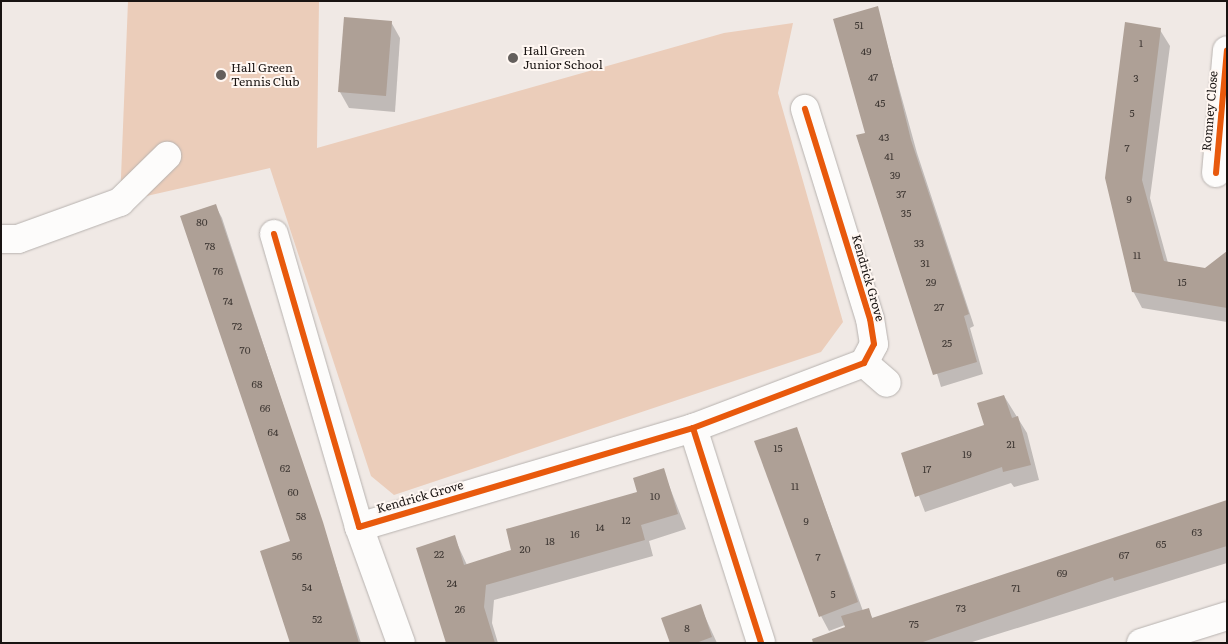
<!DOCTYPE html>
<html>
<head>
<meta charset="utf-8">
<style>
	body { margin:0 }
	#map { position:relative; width:1228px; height:644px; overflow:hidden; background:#f0e9e5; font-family:Literata,serif }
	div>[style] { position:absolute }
	.green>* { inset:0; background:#ebcdba }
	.shadow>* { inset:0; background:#0003 }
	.building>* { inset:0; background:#aea096 }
	.roads { filter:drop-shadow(0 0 1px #b7b2af) drop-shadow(0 0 1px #b7b2af) }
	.minor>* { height:28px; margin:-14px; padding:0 14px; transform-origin:14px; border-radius:14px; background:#fdfcfb }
	.cycleway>* { height:6px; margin:-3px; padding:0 3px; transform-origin:3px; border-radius:3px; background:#e8590c }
	.dots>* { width:14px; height:14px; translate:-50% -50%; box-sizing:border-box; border:2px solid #fff7f2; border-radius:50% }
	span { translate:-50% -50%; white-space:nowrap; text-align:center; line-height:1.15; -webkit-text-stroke:4px #fff7f2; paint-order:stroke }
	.number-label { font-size:10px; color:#3e3733 }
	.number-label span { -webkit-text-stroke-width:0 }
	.poi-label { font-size:12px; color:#191412 }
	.left { translate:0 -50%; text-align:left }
	.street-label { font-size:12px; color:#191412 }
	.frame { position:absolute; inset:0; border:2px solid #191412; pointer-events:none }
</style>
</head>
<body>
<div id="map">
	<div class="green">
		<i style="clip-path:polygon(128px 1px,319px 1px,317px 148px,724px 33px,793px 23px,778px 93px,843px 322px,821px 352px,394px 495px,371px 476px,270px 168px,120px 202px)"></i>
	</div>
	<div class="shadow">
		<i style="clip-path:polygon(877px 8px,917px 153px,974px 326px,970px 328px,983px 374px,941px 387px,866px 134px)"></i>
		<i style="clip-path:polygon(391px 22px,400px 38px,395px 112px,349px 108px,340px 92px)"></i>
		<i style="clip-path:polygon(1160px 30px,1170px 46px,1150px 198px,1168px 263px,1206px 269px,1227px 253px,1227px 322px,1142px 308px,1133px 291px,1106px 178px)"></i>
		<i style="clip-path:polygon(215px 205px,222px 218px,361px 643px,291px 643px,291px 542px)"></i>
		<i style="clip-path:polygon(1004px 396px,1027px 433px,1039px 480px,1014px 487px,1011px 483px,925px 512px,903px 454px,986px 426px)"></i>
		<i style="clip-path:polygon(796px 429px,863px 611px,868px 610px,873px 619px,1227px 502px,1227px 563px,969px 643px,851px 643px,845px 625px,829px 631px,821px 616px)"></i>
		<i style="clip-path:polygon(663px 470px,686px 529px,649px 541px,653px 556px,494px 600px,492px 623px,498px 643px,448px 643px,454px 537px,467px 565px,513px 551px,638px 493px)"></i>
		<i style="clip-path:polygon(700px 606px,717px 643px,672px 643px)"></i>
	</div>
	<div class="building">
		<i style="clip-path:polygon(878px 6px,911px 140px,969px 314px,964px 316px,977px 362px,933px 375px,856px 135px,865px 133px,833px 19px)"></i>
		<i style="clip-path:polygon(344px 17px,392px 21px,386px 96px,338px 92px)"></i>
		<i style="clip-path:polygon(1125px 22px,1161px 28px,1142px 180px,1164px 261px,1205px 268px,1227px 251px,1227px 308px,1132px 292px,1105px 178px)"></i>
		<i style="clip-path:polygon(216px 204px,323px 522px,359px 643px,290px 643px,260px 551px,290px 541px,180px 216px)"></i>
		<i style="clip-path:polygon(1004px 395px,1012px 418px,1018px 416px,1031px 465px,1003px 472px,1002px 467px,915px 497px,901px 453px,984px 425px,977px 403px)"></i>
		<i style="clip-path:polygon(797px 427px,858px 602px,819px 617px,754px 441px)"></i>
		<i style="clip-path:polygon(664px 468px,678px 514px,641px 525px,645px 540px,486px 585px,484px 607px,495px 643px,446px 643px,416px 548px,455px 535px,464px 565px,511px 550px,506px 529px,637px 492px,633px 478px)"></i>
		<i style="clip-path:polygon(1227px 500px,1227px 546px,1114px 581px,1113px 577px,920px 643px,813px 643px,812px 639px,845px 627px,841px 616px,869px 608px,872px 618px)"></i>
		<i style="clip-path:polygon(701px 604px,712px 637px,696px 643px,670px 643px,661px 618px)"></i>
	</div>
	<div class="roads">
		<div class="minor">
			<i style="left:1216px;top:173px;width:123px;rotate:-84.9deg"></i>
			<i style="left:274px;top:234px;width:305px;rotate:73.8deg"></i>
			<i style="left:359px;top:527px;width:348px;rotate:-16.5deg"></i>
			<i style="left:693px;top:428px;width:183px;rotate:-20.8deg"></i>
			<i style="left:864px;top:363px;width:21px;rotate:-62deg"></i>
			<i style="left:874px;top:344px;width:25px;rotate:-99deg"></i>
			<i style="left:870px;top:319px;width:220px;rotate:-107.2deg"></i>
			<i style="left:1px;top:239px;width:17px"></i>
			<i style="left:18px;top:239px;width:109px;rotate:-19.9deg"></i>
			<i style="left:120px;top:202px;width:66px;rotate:-44.4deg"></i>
			<i style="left:864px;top:363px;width:30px;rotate:41deg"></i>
			<i style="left:693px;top:428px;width:225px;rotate:72.4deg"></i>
			<i style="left:359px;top:527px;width:123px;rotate:70.1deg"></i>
			<i style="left:1141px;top:643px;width:90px;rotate:-17.4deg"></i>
		</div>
	</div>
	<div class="cycleway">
		<i style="left:1216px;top:173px;width:123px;rotate:-84.9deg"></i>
		<i style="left:274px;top:234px;width:305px;rotate:73.8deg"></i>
		<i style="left:359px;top:527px;width:348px;rotate:-16.5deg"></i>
		<i style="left:693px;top:428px;width:183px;rotate:-20.8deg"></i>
		<i style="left:864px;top:363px;width:21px;rotate:-62deg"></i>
		<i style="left:874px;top:344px;width:25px;rotate:-99deg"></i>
		<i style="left:870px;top:319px;width:220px;rotate:-107.2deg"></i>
		<i style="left:693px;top:428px;width:225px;rotate:72.4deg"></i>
	</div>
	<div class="dots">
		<i style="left:513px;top:58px;background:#645f5c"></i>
		<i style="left:221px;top:75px;background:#645f5c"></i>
	</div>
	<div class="number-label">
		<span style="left:859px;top:25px">51</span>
		<span style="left:1141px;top:43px">1</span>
		<span style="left:866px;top:51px">49</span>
		<span style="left:873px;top:77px">47</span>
		<span style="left:1136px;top:78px">3</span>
		<span style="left:880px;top:103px">45</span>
		<span style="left:1132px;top:113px">5</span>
		<span style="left:884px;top:137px">43</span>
		<span style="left:1127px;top:148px">7</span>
		<span style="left:889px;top:156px">41</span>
		<span style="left:895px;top:175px">39</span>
		<span style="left:901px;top:194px">37</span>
		<span style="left:1129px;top:199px">9</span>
		<span style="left:906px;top:213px">35</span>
		<span style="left:202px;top:222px">80</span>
		<span style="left:919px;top:243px">33</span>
		<span style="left:210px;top:246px">78</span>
		<span style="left:1137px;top:255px">11</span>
		<span style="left:925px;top:263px">31</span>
		<span style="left:218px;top:271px">76</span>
		<span style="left:931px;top:282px">29</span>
		<span style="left:1182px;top:282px">15</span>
		<span style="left:228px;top:301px">74</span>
		<span style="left:939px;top:307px">27</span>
		<span style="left:237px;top:326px">72</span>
		<span style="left:947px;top:343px">25</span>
		<span style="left:245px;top:350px">70</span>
		<span style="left:257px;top:384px">68</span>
		<span style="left:265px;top:408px">66</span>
		<span style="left:273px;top:432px">64</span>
		<span style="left:1011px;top:444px">21</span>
		<span style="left:778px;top:448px">15</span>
		<span style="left:967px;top:454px">19</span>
		<span style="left:285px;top:468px">62</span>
		<span style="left:927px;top:469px">17</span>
		<span style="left:795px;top:486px">11</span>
		<span style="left:293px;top:492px">60</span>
		<span style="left:655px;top:496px">10</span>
		<span style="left:301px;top:516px">58</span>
		<span style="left:626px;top:520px">12</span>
		<span style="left:806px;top:521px">9</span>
		<span style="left:600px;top:527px">14</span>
		<span style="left:1197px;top:532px">63</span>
		<span style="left:575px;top:534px">16</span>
		<span style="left:550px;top:541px">18</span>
		<span style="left:1161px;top:544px">65</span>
		<span style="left:525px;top:549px">20</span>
		<span style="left:439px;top:554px">22</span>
		<span style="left:1124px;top:555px">67</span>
		<span style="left:297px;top:556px">56</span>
		<span style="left:818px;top:557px">7</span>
		<span style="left:1062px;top:573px">69</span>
		<span style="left:452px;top:583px">24</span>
		<span style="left:307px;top:587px">54</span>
		<span style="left:1016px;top:588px">71</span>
		<span style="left:833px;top:594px">5</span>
		<span style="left:961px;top:608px">73</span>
		<span style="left:460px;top:609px">26</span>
		<span style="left:317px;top:619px">52</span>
		<span style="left:914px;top:624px">75</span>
		<span style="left:687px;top:628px">8</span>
	</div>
	<div class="poi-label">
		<span class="left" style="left:523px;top:58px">Hall Green<br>Junior School</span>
		<span class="left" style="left:231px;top:75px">Hall Green<br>Tennis Club</span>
	</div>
	<div class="street-label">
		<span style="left:1210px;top:111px;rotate:-85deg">Romney Close</span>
		<span style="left:868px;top:278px;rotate:74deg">Kendrick Grove</span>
		<span style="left:420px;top:497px;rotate:-16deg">Kendrick Grove</span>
	</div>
	<div class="frame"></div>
</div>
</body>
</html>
